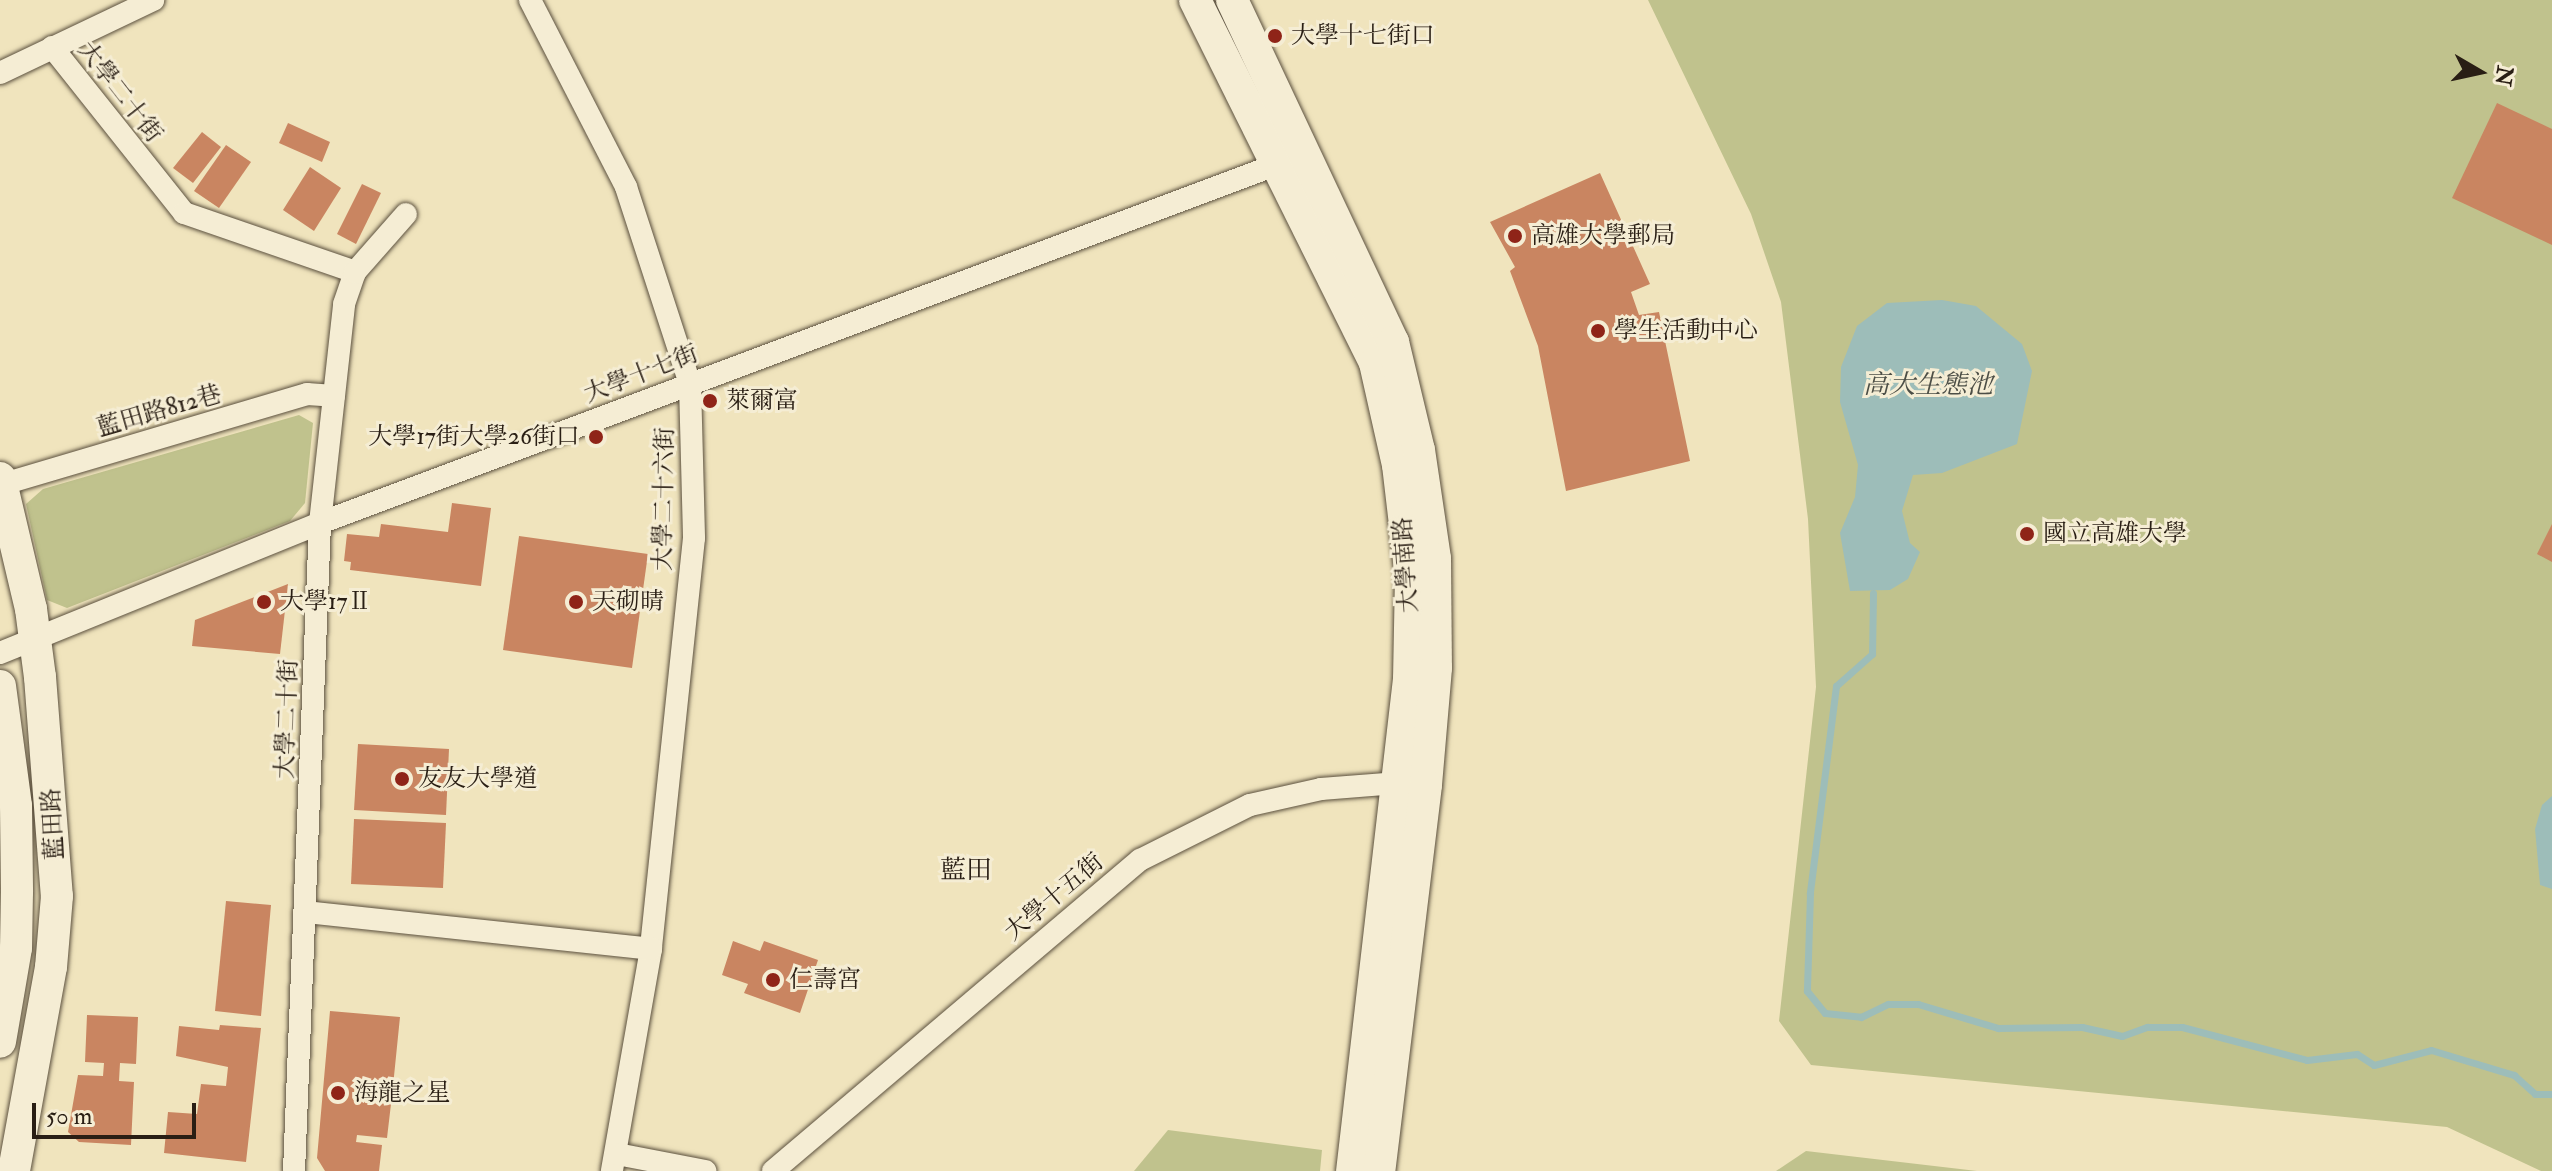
<!DOCTYPE html>
<html>
<head>
<meta charset="utf-8">
<style>
	body { margin:0 }
	#map { position:relative; width:2552px; height:1171px; overflow:hidden; background:#f0e4bd; font-family:"IM FELL Double Pica","Noto Serif TC",serif }
	div>[style] { position:absolute }
	.green>* { inset:0; background:#c0c28d }
	.water>* { inset:0; background:#9dbdb9 }
	.stream>* { height:7px; margin:-3.5px; padding:0 3.5px; transform-origin:3.5px; border-radius:3.5px; background:#9dbdb9 }
	.building>* { inset:0; background:#c98561 }
	.roads { filter:drop-shadow(0 0 2px #5b503e) drop-shadow(0 0 2px #5b503e) }
	.street>* { height:22px; margin:-11px; padding:0 11px; transform-origin:11px; border-radius:11px; background:#f5edd4 }
	.secondary>* { height:32px; margin:-16px; padding:0 16px; transform-origin:16px; border-radius:16px; background:#f5edd4 }
	.dots>* { width:22px; height:22px; translate:-50% -50%; box-sizing:border-box; border:4px solid #f5edd4; border-radius:50% }
	span { translate:-50% -50%; white-space:nowrap; text-align:center; line-height:1.15; -webkit-text-stroke:6px #f5edd4; paint-order:stroke }
	.poi-label { font-size:24px; color:#291e14 }
	.left { translate:0 -50%; text-align:left }
	.right { translate:-100% -50%; text-align:right }
	.street-label { font-size:24px; color:#291e14 }
	.water-label { font-size:26px; color:#4c4e46; font-style:italic }
	.neighbourhood-label { font-size:26px; color:#291e14 }
	.north { position:absolute; left:2440px; top:32px; width:80px; height:80px; -webkit-text-stroke:6px #f5edd4; paint-order:stroke; rotate:99deg; font-size:22px; font-weight:700; line-height:32px; text-align:center; color:#291e14 }
	.north::after { content:''; display:block; margin:auto; width:28px; height:36px; background:#291e14; clip-path:polygon(50% 0,100% 100%,50% 72%,0 100%) }
	.scale { position:absolute; left:32px; top:1103px; width:164px; height:36px; box-sizing:border-box; border:4px solid #291e14; border-top:0; padding-left:10px; font-size:24px; line-height:28px; white-space:nowrap; color:#291e14; -webkit-text-stroke:6px #f5edd4; paint-order:stroke }
</style>
</head>
<body>
<div id="map">
	<div class="green">
		<i style="clip-path:polygon(1648px 0,2552px 0,2552px 1171px,2541px 1171px,2447px 1127px,1811px 1065px,1779px 1021px,1816px 687px,1808px 519px,1781px 302px,1751px 214px)"></i>
		<i style="clip-path:polygon(299px 415px,313px 423px,305px 503px,290px 521px,67px 608px,47px 600px,26px 504px,43px 489px)"></i>
		<i style="clip-path:polygon(1168px 1130px,1322px 1150px,1320px 1171px,1134px 1171px)"></i>
		<i style="clip-path:polygon(1806px 1151px,1977px 1171px,1776px 1171px)"></i>
	</div>
	<div class="water">
		<i style="clip-path:polygon(1942px 300px,1976px 306px,2022px 344px,2032px 371px,2017px 444px,1942px 473px,1913px 475px,1902px 511px,1910px 543px,1920px 552px,1908px 579px,1890px 590px,1850px 591px,1840px 533px,1855px 497px,1858px 465px,1840px 402px,1841px 367px,1857px 326px,1887px 303px)"></i>
		<i style="clip-path:polygon(2552px 796px,2552px 889px,2540px 885px,2535px 829px,2542px 805px)"></i>
	</div>
	<div class="stream">
		<i style="left:1873px;top:593px;width:61px;rotate:90.9deg"></i>
		<i style="left:1872px;top:654px;width:48px;rotate:138.4deg"></i>
		<i style="left:1836px;top:686px;width:209px;rotate:97.2deg"></i>
		<i style="left:1810px;top:893px;width:98px;rotate:91.8deg"></i>
		<i style="left:1807px;top:991px;width:28px;rotate:51deg"></i>
		<i style="left:1825px;top:1013px;width:36px;rotate:6deg"></i>
		<i style="left:1861px;top:1017px;width:30px;rotate:-26deg"></i>
		<i style="left:1888px;top:1004px;width:30px"></i>
		<i style="left:1918px;top:1004px;width:84px;rotate:16.7deg"></i>
		<i style="left:1998px;top:1028px;width:84px;rotate:-0.7deg"></i>
		<i style="left:2082px;top:1027px;width:41px;rotate:12.7deg"></i>
		<i style="left:2122px;top:1036px;width:27px;rotate:-20deg"></i>
		<i style="left:2147px;top:1027px;width:35px"></i>
		<i style="left:2182px;top:1027px;width:129px;rotate:14.8deg"></i>
		<i style="left:2307px;top:1060px;width:50px;rotate:-6.8deg"></i>
		<i style="left:2357px;top:1054px;width:20px;rotate:33deg"></i>
		<i style="left:2374px;top:1065px;width:59px;rotate:-14.7deg"></i>
		<i style="left:2431px;top:1050px;width:87px;rotate:16.8deg"></i>
		<i style="left:2514px;top:1075px;width:28px;rotate:42deg"></i>
		<i style="left:2535px;top:1094px;width:17px"></i>
	</div>
	<div class="building">
		<i style="clip-path:polygon(2497px 103px,2552px 129px,2552px 245px,2452px 198px)"></i>
		<i style="clip-path:polygon(288px 123px,330px 142px,322px 162px,279px 143px)"></i>
		<i style="clip-path:polygon(202px 132px,221px 147px,193px 183px,173px 168px)"></i>
		<i style="clip-path:polygon(226px 145px,251px 162px,219px 208px,194px 191px)"></i>
		<i style="clip-path:polygon(310px 167px,341px 188px,314px 231px,283px 210px)"></i>
		<i style="clip-path:polygon(1600px 173px,1650px 284px,1631px 292px,1639px 315px,1659px 312px,1690px 461px,1566px 491px,1538px 346px,1510px 271px,1515px 267px,1490px 222px)"></i>
		<i style="clip-path:polygon(362px 184px,381px 193px,356px 244px,337px 234px)"></i>
		<i style="clip-path:polygon(452px 503px,491px 508px,481px 586px,350px 570px,351px 562px,344px 561px,347px 534px,379px 537px,381px 524px,448px 532px)"></i>
		<i style="clip-path:polygon(2552px 524px,2552px 562px,2537px 554px)"></i>
		<i style="clip-path:polygon(519px 536px,648px 554px,632px 668px,503px 650px)"></i>
		<i style="clip-path:polygon(288px 584px,280px 654px,192px 646px,195px 620px)"></i>
		<i style="clip-path:polygon(358px 744px,449px 749px,446px 815px,354px 810px)"></i>
		<i style="clip-path:polygon(354px 819px,446px 823px,443px 888px,351px 884px)"></i>
		<i style="clip-path:polygon(226px 901px,271px 905px,261px 1016px,215px 1011px)"></i>
		<i style="clip-path:polygon(733px 941px,760px 951px,764px 941px,818px 960px,800px 1013px,744px 993px,748px 984px,722px 975px)"></i>
		<i style="clip-path:polygon(330px 1011px,400px 1017px,393px 1086px,355px 1083px,353px 1100px,391px 1104px,387px 1138px,357px 1135px,356px 1142px,382px 1145px,379px 1171px,325px 1171px,317px 1158px)"></i>
		<i style="clip-path:polygon(87px 1015px,138px 1017px,136px 1064px,120px 1063px,119px 1081px,134px 1082px,131px 1145px,79px 1142px,68px 1132px,78px 1075px,103px 1076px,104px 1063px,85px 1062px)"></i>
		<i style="clip-path:polygon(220px 1025px,261px 1028px,246px 1162px,164px 1153px,168px 1112px,197px 1114px,201px 1084px,226px 1086px,228px 1067px,176px 1056px,179px 1026px,219px 1030px)"></i>
	</div>
	<div class="roads">
		<div class="street">
			<i style="left:530px;top:0;width:210px;rotate:62.8deg"></i>
			<i style="left:626px;top:187px;width:207px;rotate:72deg"></i>
			<i style="left:690px;top:384px;width:154px;rotate:88.5deg"></i>
			<i style="left:694px;top:538px;width:413px;rotate:96deg"></i>
			<i style="left:651px;top:949px;width:225px;rotate:100deg"></i>
			<i style="left:52px;top:47px;width:212px;rotate:51.5deg"></i>
			<i style="left:184px;top:213px;width:181px;rotate:19deg"></i>
			<i style="left:0;top:73px;width:170px;rotate:-25.5deg"></i>
			<i style="left:0;top:485px;width:320px;rotate:-16.5deg"></i>
			<i style="left:307px;top:394px;width:27px;rotate:4deg"></i>
			<i style="left:0;top:653px;width:345px;rotate:-22.1deg"></i>
			<i style="left:320px;top:523px;width:1035px;rotate:-20.54deg"></i>
			<i style="left:306px;top:912px;width:347px;rotate:6.1deg"></i>
			<i style="left:617px;top:1154px;width:90px;rotate:10.9deg"></i>
			<i style="left:294px;top:1171px;width:649px;rotate:-87.7deg"></i>
			<i style="left:320px;top:523px;width:220px;rotate:-83.7deg"></i>
			<i style="left:344px;top:304px;width:34px;rotate:-71deg"></i>
			<i style="left:355px;top:272px;width:77px;rotate:-48.7deg"></i>
			<i style="left:773px;top:1171px;width:481px;rotate:-40.3deg"></i>
			<i style="left:1140px;top:860px;width:123px;rotate:-26.6deg"></i>
			<i style="left:1250px;top:805px;width:73px;rotate:-12.7deg"></i>
			<i style="left:1321px;top:789px;width:88px;rotate:-4.5deg"></i>
		</div>
		<div class="secondary">
			<i style="left:1195px;top:0;width:405px;rotate:63.6deg"></i>
			<i style="left:1375px;top:363px;width:105px;rotate:77.3deg"></i>
			<i style="left:1398px;top:465px;width:112px;rotate:83.3deg"></i>
			<i style="left:1411px;top:576px;width:103px;rotate:91.1deg"></i>
			<i style="left:1409px;top:679px;width:495px;rotate:96.6deg"></i>
			<i style="left:1232px;top:0;width:378px;rotate:64.8deg"></i>
			<i style="left:1393px;top:342px;width:111px;rotate:76.5deg"></i>
			<i style="left:1419px;top:450px;width:110px;rotate:81.6deg"></i>
			<i style="left:1435px;top:559px;width:109px;rotate:89.5deg"></i>
			<i style="left:1436px;top:668px;width:117px;rotate:94.9deg"></i>
			<i style="left:1426px;top:785px;width:389px;rotate:96.9deg"></i>
			<i style="left:0;top:478px;width:135px;rotate:76.7deg"></i>
			<i style="left:31px;top:609px;width:69px;rotate:82.5deg"></i>
			<i style="left:40px;top:677px;width:220px;rotate:85.6deg"></i>
			<i style="left:57px;top:896px;width:71px;rotate:94.8deg"></i>
			<i style="left:51px;top:967px;width:207px;rotate:100.3deg"></i>
			<i style="left:0;top:686px;width:121px;rotate:82.4deg"></i>
			<i style="left:16px;top:806px;width:86px;rotate:89.3deg"></i>
			<i style="left:17px;top:892px;width:56px;rotate:91deg"></i>
			<i style="left:16px;top:948px;width:95px;rotate:99.7deg"></i>
		</div>
	</div>
	<div class="dots">
		<i style="left:1275px;top:36px;background:#8f2418"></i>
		<i style="left:1515px;top:236px;background:#8f2418"></i>
		<i style="left:1598px;top:331px;background:#8f2418"></i>
		<i style="left:710px;top:401px;background:#8f2418"></i>
		<i style="left:596px;top:437px;background:#8f2418"></i>
		<i style="left:2027px;top:534px;background:#8f2418"></i>
		<i style="left:264px;top:602px;background:#8f2418"></i>
		<i style="left:576px;top:602px;background:#8f2418"></i>
		<i style="left:402px;top:779px;background:#8f2418"></i>
		<i style="left:773px;top:980px;background:#8f2418"></i>
		<i style="left:338px;top:1093px;background:#8f2418"></i>
	</div>
	<div class="poi-label">
		<span class="left" style="left:1291px;top:36px">大學十七街口</span>
		<span class="left" style="left:1531px;top:236px">高雄大學郵局</span>
		<span class="left" style="left:1614px;top:331px">學生活動中心</span>
		<span class="left" style="left:726px;top:401px">萊爾富</span>
		<span class="right" style="left:580px;top:437px">大學17街大學26街口</span>
		<span class="left" style="left:2043px;top:534px">國立高雄大學</span>
		<span class="left" style="left:280px;top:602px">大學17Ⅱ</span>
		<span class="left" style="left:592px;top:602px">天砌晴</span>
		<span class="left" style="left:418px;top:779px">友友大學道</span>
		<span class="left" style="left:789px;top:980px">仁壽宮</span>
		<span class="left" style="left:354px;top:1093px">海龍之星</span>
	</div>
	<div class="street-label">
		<span style="left:120px;top:92px;rotate:52deg">大學二十街</span>
		<span style="left:641px;top:374px;rotate:-21deg">大學十七街</span>
		<span style="left:159px;top:411px;rotate:-16deg">藍田路812巷</span>
		<span style="left:664px;top:499px;rotate:-89deg">大學二十六街</span>
		<span style="left:1406px;top:565px;rotate:-94deg">大學南路</span>
		<span style="left:287px;top:719px;rotate:-88deg">大學二十街</span>
		<span style="left:53px;top:824px;rotate:-93deg">藍田路</span>
		<span style="left:1054px;top:897px;rotate:-40deg">大學十五街</span>
	</div>
	<div class="water-label">
		<span style="left:1928px;top:386px">高大生態池</span>
	</div>
	<div class="neighbourhood-label">
		<span style="left:966px;top:871px">藍田</span>
	</div>
	<div class="north">N</div>
	<div class="scale">50 m</div>
</div>
</body>
</html>
